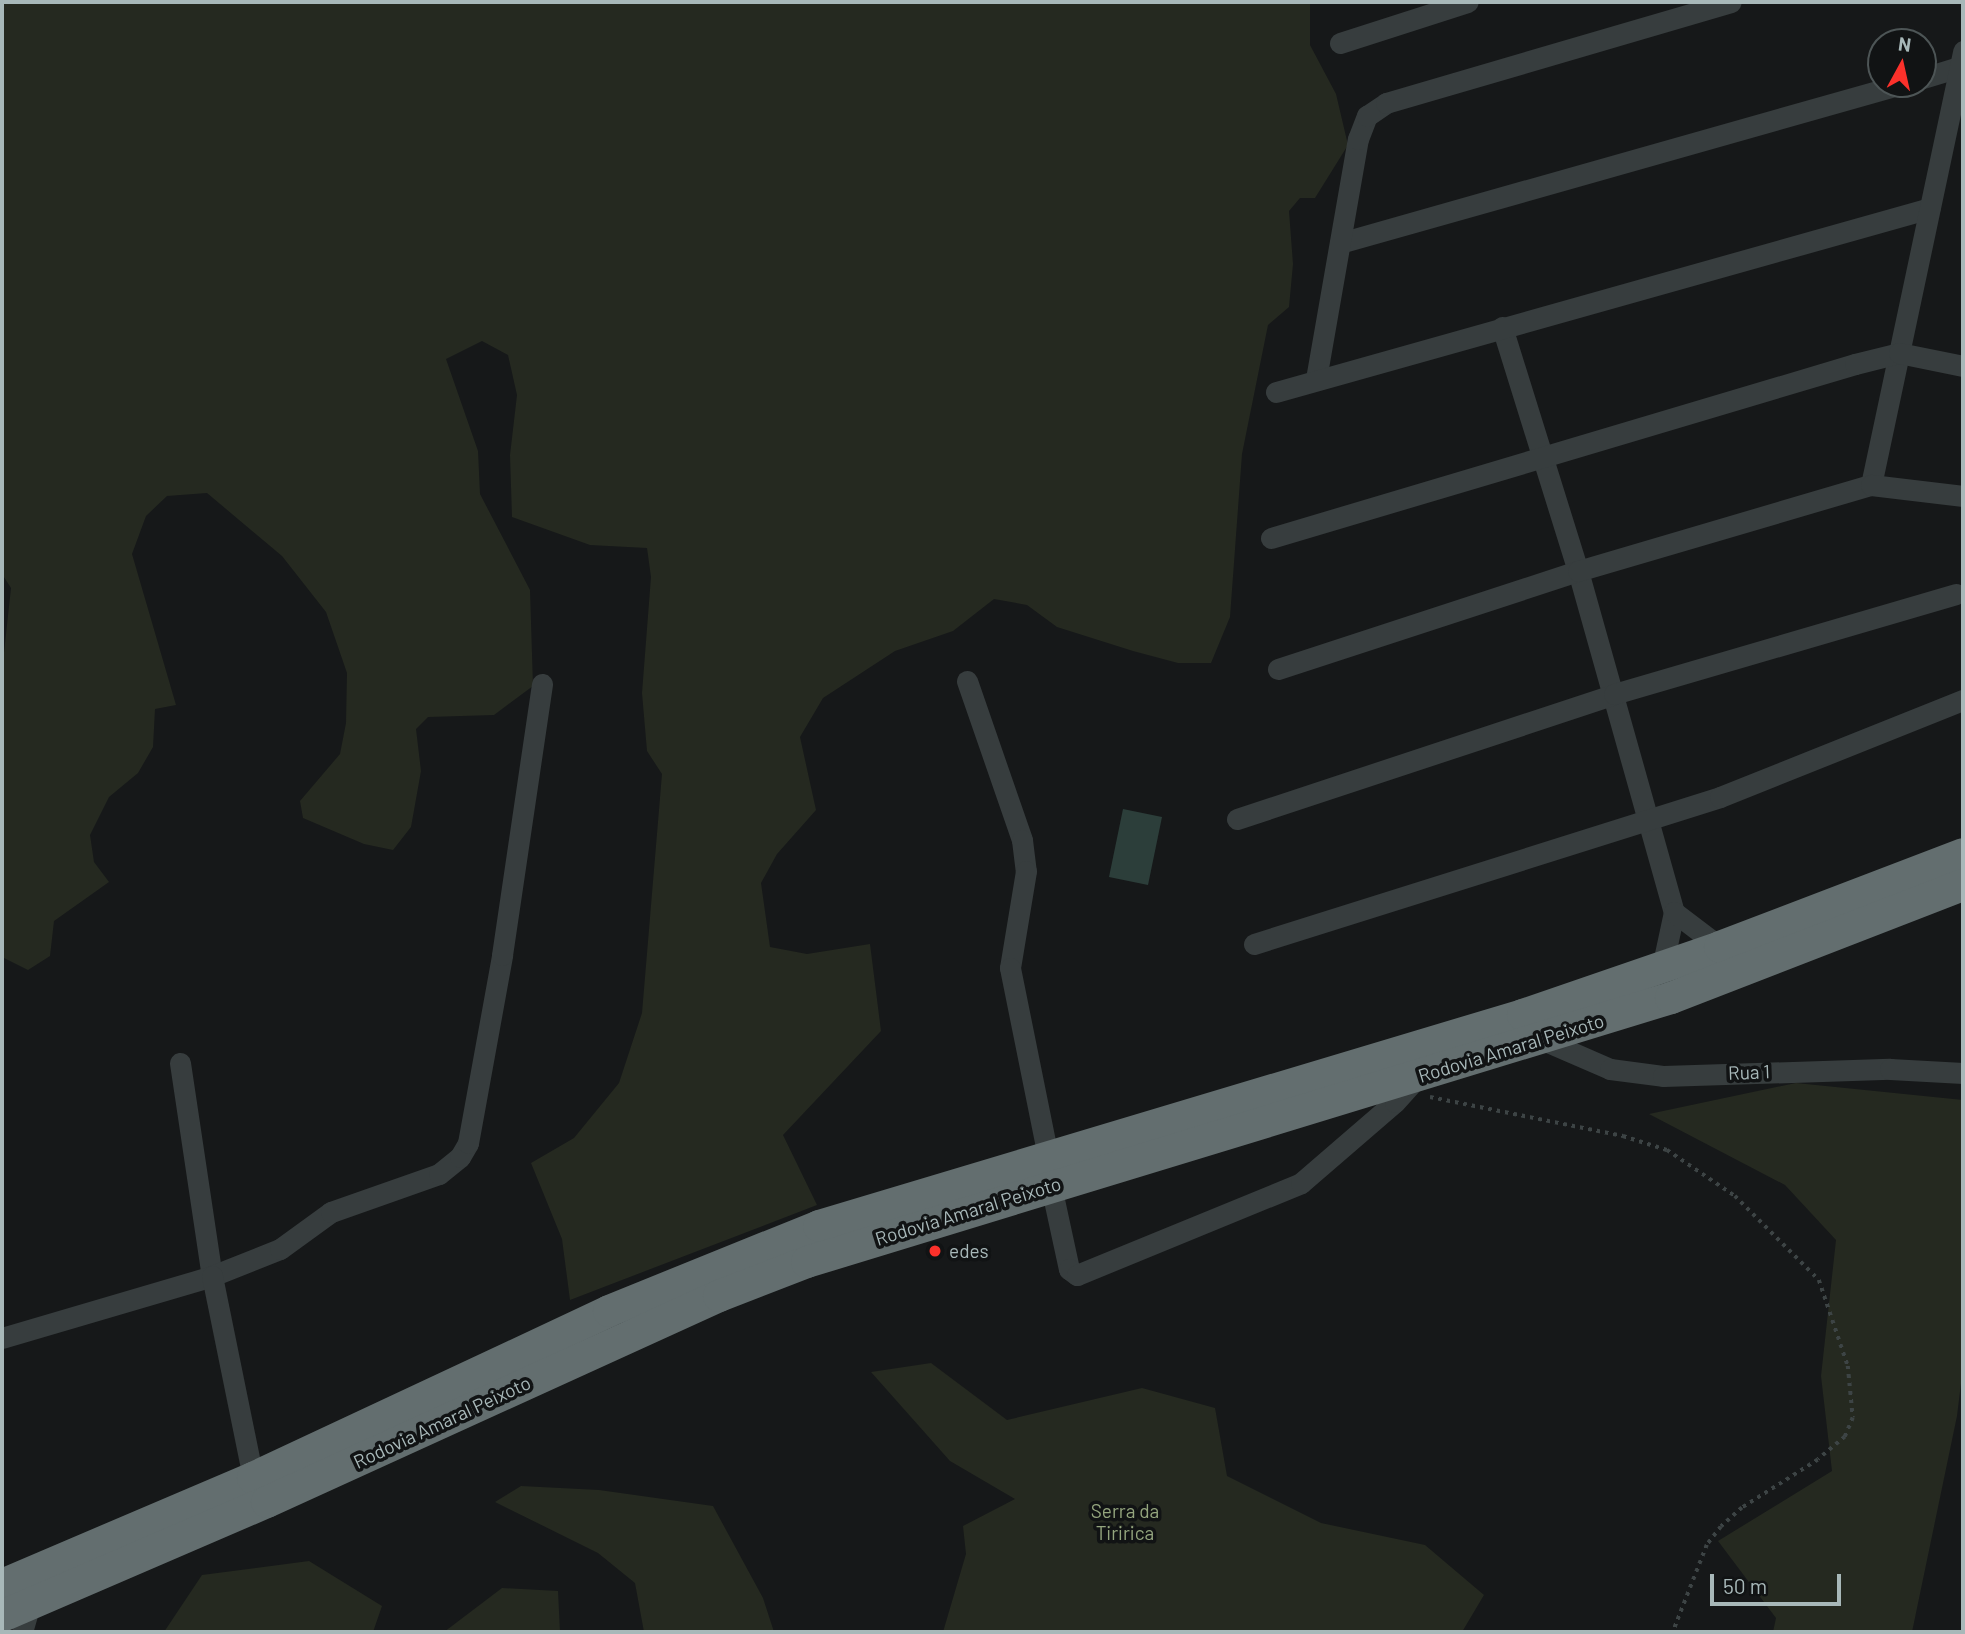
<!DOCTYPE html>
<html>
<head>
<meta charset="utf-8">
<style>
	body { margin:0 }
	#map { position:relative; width:1965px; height:1634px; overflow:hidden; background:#161819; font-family:Barlow,sans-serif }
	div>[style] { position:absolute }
	.green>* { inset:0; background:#252920 }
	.water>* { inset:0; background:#2c3e3a }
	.path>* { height:3.5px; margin-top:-1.75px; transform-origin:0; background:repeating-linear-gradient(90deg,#3d4445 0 3.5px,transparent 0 8.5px) }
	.minor>* { height:21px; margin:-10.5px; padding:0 10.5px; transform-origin:10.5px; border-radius:10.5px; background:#373d3e }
	.highway>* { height:32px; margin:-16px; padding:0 16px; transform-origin:16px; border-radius:16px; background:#636e6f }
	.dots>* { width:19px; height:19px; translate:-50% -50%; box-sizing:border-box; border:4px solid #111314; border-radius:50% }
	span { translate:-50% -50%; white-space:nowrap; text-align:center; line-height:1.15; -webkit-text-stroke:7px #111314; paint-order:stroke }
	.street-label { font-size:19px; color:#a8b8b9 }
	.poi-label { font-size:19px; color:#a8b8b9 }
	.left { translate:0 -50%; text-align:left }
	.park-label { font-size:19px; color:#94a57e }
	.frame { position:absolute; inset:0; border:4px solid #a8b8b9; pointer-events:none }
	.north { position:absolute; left:1867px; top:28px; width:70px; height:70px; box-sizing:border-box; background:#111314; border:2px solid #4d5556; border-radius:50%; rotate:8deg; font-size:19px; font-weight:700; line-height:28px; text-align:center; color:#a8b8b9 }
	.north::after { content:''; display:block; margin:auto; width:24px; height:32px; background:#fc312b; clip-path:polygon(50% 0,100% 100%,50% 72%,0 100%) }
	.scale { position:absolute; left:1710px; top:1574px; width:131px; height:32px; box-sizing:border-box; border:4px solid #a8b8b9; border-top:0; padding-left:9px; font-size:21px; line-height:24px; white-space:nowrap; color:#a8b8b9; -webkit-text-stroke:5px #111314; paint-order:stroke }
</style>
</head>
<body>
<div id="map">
	<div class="green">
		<i style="clip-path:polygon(2px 2px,1310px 2px,1310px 45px,1336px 94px,1348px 145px,1315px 198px,1300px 198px,1289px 211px,1293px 264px,1289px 307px,1268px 325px,1242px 454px,1230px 617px,1211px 663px,1178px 663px,1133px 651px,1057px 627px,1027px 605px,994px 599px,953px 631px,895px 651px,823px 698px,800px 737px,816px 810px,777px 854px,761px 883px,770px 947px,807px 954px,870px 944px,881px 1031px,783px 1135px,817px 1205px,570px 1300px,562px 1239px,531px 1163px,574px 1138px,619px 1083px,642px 1013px,662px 774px,647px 751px,642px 693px,651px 577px,647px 548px,590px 545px,512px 517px,510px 455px,517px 395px,508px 355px,482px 341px,446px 359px,478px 451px,480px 494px,530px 590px,533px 686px,494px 715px,428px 717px,416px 729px,421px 771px,411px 827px,393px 850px,364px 844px,303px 818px,300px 801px,340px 754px,346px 723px,347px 673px,326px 612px,282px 556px,207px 493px,167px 496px,146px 516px,132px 554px,176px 705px,155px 709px,153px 747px,138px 773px,109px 797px,90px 835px,94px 862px,109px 882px,54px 921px,50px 956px,28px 970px,2px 957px,2px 671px,11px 588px,2px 574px)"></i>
		<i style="clip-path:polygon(1796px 1083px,1963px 1100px,1963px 1367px,1957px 1416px,1912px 1632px,1773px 1632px,1776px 1618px,1718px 1541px,1832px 1471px,1821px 1376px,1836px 1240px,1785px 1185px,1649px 1114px)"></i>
		<i style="clip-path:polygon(931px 1363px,1007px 1420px,1142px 1388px,1215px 1408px,1227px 1476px,1321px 1523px,1425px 1545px,1484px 1595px,1462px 1632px,943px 1632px,966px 1554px,963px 1526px,1015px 1499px,950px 1461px,871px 1372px)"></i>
		<i style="clip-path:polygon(521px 1486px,599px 1490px,713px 1506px,763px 1598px,774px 1632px,644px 1632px,635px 1583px,598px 1553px,495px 1502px)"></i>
		<i style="clip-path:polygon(309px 1561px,382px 1606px,373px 1632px,164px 1632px,202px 1575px)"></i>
		<i style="clip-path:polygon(502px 1588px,558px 1591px,560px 1632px,444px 1632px)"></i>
	</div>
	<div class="water">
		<i style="clip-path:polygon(1123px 809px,1162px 817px,1148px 885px,1109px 877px)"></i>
	</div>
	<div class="path">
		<i style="left:1430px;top:1097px;width:197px;rotate:11.4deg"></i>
		<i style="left:1623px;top:1136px;width:46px;rotate:17.7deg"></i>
		<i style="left:1667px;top:1150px;width:82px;rotate:34.1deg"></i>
		<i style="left:1735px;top:1196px;width:119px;rotate:45deg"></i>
		<i style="left:1819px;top:1280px;width:91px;rotate:71.4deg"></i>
		<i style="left:1848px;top:1366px;width:52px;rotate:84.5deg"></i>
		<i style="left:1853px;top:1418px;width:21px;rotate:113deg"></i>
		<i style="left:1845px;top:1437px;width:35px;rotate:140deg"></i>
		<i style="left:1818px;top:1460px;width:90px;rotate:147.7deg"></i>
		<i style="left:1742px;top:1508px;width:28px;rotate:138deg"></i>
		<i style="left:1721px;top:1527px;width:23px;rotate:128deg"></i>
		<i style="left:1707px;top:1545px;width:93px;rotate:111.3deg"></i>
	</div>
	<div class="minor">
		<i style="left:1340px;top:43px;width:134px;rotate:-17.8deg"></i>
		<i style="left:1923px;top:78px;width:39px;rotate:-17deg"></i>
		<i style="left:1340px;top:243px;width:584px;rotate:-15.8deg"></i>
		<i style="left:1502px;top:327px;width:256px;rotate:72.7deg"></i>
		<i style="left:1578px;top:571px;width:354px;rotate:74.3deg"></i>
		<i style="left:1316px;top:379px;width:244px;rotate:-80.1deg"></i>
		<i style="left:1358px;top:139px;width:25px;rotate:-69deg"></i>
		<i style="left:1367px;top:116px;width:23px;rotate:-34deg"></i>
		<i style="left:1386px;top:103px;width:359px;rotate:-16.3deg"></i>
		<i style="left:1276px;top:392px;width:679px;rotate:-15.71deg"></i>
		<i style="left:1871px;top:485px;width:444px;rotate:-78deg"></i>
		<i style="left:1271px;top:538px;width:609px;rotate:-16.59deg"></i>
		<i style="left:1855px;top:364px;width:45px;rotate:-14deg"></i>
		<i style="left:1899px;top:353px;width:65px;rotate:11.5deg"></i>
		<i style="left:1278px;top:669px;width:316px;rotate:-18.1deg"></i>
		<i style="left:1578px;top:571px;width:305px;rotate:-16.4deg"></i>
		<i style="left:1871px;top:485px;width:93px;rotate:6.8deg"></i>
		<i style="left:967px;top:681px;width:168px;rotate:70.9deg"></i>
		<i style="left:1022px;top:840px;width:31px;rotate:83deg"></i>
		<i style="left:1026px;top:871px;width:98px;rotate:99.4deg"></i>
		<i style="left:1010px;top:968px;width:193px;rotate:78.6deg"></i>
		<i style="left:1237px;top:819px;width:397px;rotate:-18.3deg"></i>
		<i style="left:1614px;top:694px;width:356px;rotate:-16.3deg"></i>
		<i style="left:1254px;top:944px;width:489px;rotate:-17.5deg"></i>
		<i style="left:1720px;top:797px;width:262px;rotate:-21.8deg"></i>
		<i style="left:1662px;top:968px;width:57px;rotate:-77.9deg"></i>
		<i style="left:1674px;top:912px;width:58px;rotate:37.3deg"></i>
		<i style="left:1541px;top:1039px;width:75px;rotate:23.5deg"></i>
		<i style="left:1610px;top:1069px;width:53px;rotate:7.5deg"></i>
		<i style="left:1663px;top:1076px;width:227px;rotate:-1.8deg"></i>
		<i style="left:1890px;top:1069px;width:73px;rotate:3.1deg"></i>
		<i style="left:180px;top:1063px;width:215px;rotate:81.5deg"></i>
		<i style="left:212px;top:1276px;width:73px;rotate:-21.7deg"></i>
		<i style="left:280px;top:1249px;width:63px;rotate:-36deg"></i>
		<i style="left:331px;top:1212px;width:114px;rotate:-19.4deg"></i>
		<i style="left:439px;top:1174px;width:27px;rotate:-39deg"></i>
		<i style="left:460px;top:1157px;width:16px;rotate:-60deg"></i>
		<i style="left:468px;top:1143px;width:191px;rotate:-79.7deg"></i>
		<i style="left:502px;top:955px;width:274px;rotate:-81.6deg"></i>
		<i style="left:1051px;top:1186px;width:85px;rotate:77.8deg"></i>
		<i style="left:1069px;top:1269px;width:10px;rotate:37deg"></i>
		<i style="left:1077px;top:1275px;width:242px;rotate:-22.3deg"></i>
		<i style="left:1301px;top:1183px;width:124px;rotate:-40.8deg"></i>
		<i style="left:1395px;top:1102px;width:36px;rotate:-48deg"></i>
		<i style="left:2px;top:1338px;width:219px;rotate:-16.4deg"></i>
		<i style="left:212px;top:1276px;width:206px;rotate:78.5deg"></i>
		<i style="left:22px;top:1632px;width:29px;rotate:-74deg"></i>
	</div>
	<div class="highway">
		<i style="left:2px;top:1585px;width:273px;rotate:-23.1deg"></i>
		<i style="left:253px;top:1478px;width:393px;rotate:-25.1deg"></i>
		<i style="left:609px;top:1311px;width:227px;rotate:-22deg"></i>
		<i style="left:819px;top:1226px;width:735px;rotate:-16.68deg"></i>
		<i style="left:1523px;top:1015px;width:208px;rotate:-19deg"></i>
		<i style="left:1720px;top:947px;width:260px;rotate:-20.9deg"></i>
		<i style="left:2px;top:1616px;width:288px;rotate:-23.3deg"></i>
		<i style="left:267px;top:1502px;width:497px;rotate:-24.5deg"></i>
		<i style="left:719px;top:1296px;width:94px;rotate:-21.1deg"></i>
		<i style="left:807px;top:1262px;width:903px;rotate:-16.99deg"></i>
		<i style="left:1671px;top:998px;width:313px;rotate:-21.2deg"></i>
	</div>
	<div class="dots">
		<i style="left:935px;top:1251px;background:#fc312b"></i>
	</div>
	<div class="street-label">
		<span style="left:1511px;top:1048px;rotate:-17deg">Rodovia Amaral Peixoto</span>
		<span style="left:1749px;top:1072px;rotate:-2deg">Rua 1</span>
		<span style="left:968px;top:1211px;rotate:-17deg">Rodovia Amaral Peixoto</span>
		<span style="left:442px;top:1422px;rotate:-25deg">Rodovia Amaral Peixoto</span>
	</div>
	<div class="poi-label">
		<span class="left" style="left:949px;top:1251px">edes</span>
	</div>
	<div class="park-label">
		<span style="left:1125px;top:1522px">Serra da<br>Tiririca</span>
	</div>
	<div class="frame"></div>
	<div class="north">N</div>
	<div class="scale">50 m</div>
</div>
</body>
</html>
